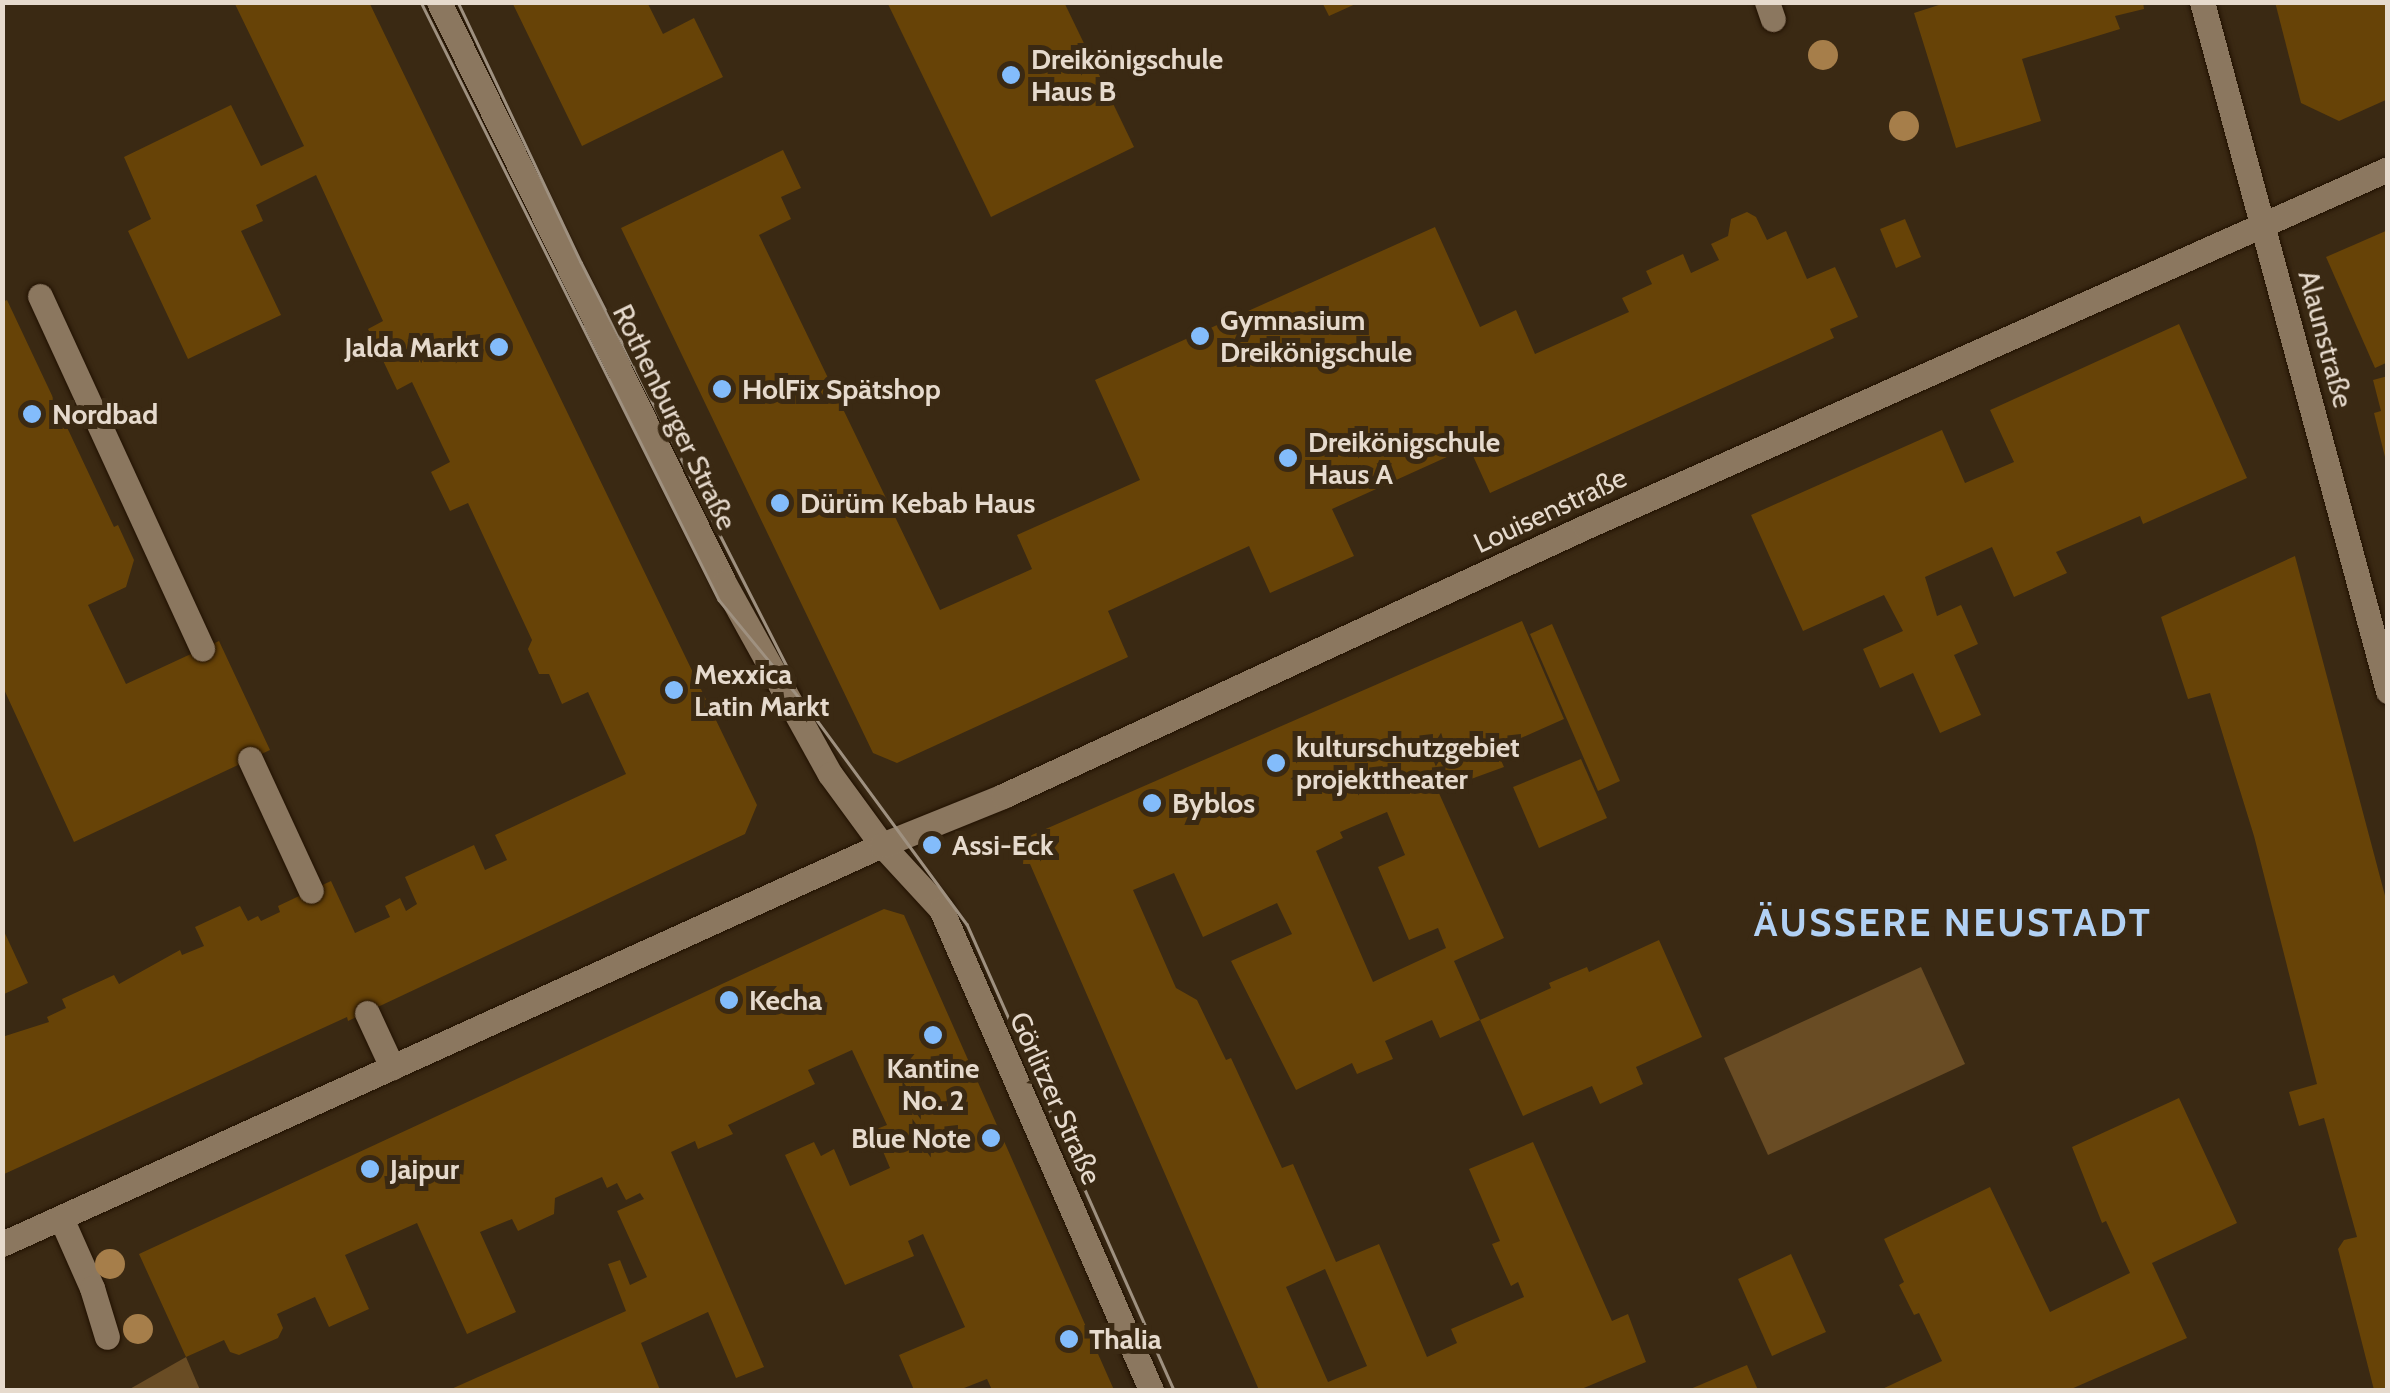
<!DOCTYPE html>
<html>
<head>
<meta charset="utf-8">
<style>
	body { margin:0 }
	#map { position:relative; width:2390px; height:1393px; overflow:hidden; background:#3a2913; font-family:Cabin,sans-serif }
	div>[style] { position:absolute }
	.green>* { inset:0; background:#694c24 }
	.building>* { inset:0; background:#674307 }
	.roads { filter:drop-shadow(0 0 2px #211100) drop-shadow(0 0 2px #211100) }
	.service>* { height:25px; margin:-12.5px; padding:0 12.5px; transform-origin:12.5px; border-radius:12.5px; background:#8b775f }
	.minor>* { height:25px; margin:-12.5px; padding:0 12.5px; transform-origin:12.5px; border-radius:12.5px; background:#8b775f }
	.tram>* { height:2.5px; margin:-1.25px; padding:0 1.25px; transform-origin:1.25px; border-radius:1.25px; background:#9f9180 }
	.trees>* { width:30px; height:30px; margin:-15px; border-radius:50%; background:#a67e4a }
	.dots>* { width:28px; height:28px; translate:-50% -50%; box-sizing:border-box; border:5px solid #3a2913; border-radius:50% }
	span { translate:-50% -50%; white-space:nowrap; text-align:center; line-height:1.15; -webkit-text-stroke:10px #3a2913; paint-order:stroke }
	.poi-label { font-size:28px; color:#e6dacd; font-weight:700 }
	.left { translate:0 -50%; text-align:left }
	.right { translate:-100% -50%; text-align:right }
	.street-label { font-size:28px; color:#e6dacd }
	.district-label { font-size:38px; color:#b2d1f4; font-weight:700; letter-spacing:2.5px }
	.frame { position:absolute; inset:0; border:5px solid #e6dacd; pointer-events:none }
</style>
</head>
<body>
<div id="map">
	<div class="green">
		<i style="clip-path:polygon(1921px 967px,1965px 1064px,1768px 1155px,1724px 1058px)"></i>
		<i style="clip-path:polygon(186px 1357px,200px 1390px,128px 1390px)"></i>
	</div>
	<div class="building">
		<i style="clip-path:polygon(234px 2px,369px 2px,757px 805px,745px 834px,348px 1021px,347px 1017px,2px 1175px,2px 1037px,49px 1022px,47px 1017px,66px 1008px,62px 999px,114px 975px,119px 984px,180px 950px,182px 955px,204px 946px,195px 927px,240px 906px,248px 921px,258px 916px,261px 921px,280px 912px,278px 906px,331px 881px,355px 933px,390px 917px,385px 906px,400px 898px,406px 911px,417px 904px,405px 877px,474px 845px,485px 870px,507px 860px,495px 835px,626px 774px,588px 692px,562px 704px,549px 674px,539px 674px,528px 649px,532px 640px,468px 503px,450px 511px,431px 472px,450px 462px,412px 382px,397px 390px,368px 329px,383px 321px,316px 175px,256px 205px,263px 221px,241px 231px,281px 315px,188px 359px,128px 231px,151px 219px,124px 157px,231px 105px,261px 166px,304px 146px)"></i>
		<i style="clip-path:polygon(512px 2px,647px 2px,663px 34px,694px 18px,723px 77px,582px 146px)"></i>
		<i style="clip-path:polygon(887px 2px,1064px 2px,1134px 147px,991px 217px)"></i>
		<i style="clip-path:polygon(1322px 2px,1360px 2px,1329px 16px)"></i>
		<i style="clip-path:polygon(1948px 2px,2143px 2px,2144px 9px,2115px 16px,2120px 29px,2022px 59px,2041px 121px,1956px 148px,1914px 13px)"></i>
		<i style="clip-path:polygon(2275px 2px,2388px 2px,2388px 99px,2339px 121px,2301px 103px)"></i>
		<i style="clip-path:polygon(783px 150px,801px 188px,781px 197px,791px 219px,759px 235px,940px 610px,1032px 569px,1017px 535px,1140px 480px,1095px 380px,1435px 227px,1480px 327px,1516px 310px,1535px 354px,1629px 312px,1622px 298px,1652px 284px,1646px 271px,1683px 254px,1691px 273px,1719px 260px,1711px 244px,1728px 236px,1731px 219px,1747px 212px,1756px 217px,1767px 240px,1786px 231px,1807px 279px,1835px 267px,1858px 317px,1830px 329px,1834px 338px,1490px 493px,1469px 447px,1332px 509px,1354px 556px,1270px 593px,1249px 546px,1108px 611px,1128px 657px,897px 763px,873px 753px,621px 228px)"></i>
		<i style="clip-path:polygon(1905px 219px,1921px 257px,1896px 268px,1880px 229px)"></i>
		<i style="clip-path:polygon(2388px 230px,2388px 362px,2375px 368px,2326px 257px)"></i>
		<i style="clip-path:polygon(7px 300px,114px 527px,118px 525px,134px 560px,126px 587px,88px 605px,126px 684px,219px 641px,270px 750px,74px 842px,2px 685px,2px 302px)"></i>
		<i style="clip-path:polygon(2179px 324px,2247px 478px,2143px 524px,2140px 516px,2056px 552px,2067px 573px,2014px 597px,1992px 547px,1925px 577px,1937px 616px,1961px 605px,1978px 644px,1954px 655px,1981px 715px,1940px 733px,1913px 673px,1880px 688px,1863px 649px,1903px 631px,1884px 595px,1803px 631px,1751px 515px,1942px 430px,1965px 483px,2014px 462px,1990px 410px)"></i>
		<i style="clip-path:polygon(2388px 376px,2388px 461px,2386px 461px,2374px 413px,2381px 411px,2373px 380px)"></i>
		<i style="clip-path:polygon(2295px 556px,2388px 907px,2388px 1390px,2374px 1390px,2338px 1249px,2344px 1240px,2357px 1237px,2324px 1118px,2299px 1126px,2289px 1092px,2317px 1084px,2254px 836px,2210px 693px,2188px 699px,2161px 617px)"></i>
		<i style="clip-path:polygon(evenodd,1522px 621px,1564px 719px,1496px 749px,1504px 767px,1438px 791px,1504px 938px,1454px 961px,1480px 1020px,1551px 988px,1549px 983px,1587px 967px,1589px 972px,1659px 940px,1702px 1037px,1636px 1067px,1643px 1084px,1600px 1104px,1592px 1086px,1523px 1116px,1480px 1020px,1440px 1038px,1432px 1020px,1385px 1041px,1393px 1059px,1357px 1074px,1352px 1063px,1296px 1090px,1231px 961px,1292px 934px,1277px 903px,1203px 937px,1174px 873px,1133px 890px,1176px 988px,1197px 1000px,1226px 1060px,1231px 1058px,1282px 1168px,1293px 1164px,1336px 1262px,1379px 1244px,1427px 1357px,1457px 1343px,1451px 1329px,1524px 1297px,1518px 1282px,1511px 1286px,1492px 1244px,1500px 1241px,1469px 1169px,1533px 1142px,1612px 1321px,1628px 1314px,1646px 1362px,1579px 1390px,1259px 1390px,1030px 864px,1023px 864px,1025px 838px,1522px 621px,1387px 812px,1405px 855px,1378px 867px,1409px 940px,1438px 928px,1446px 948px,1373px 982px,1316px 851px,1343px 838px,1340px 832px,1387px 812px,1522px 621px,1325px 1269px,1367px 1366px,1328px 1382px,1286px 1287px,1325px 1269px)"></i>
		<i style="clip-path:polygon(1552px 624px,1620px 781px,1598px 791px,1530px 634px)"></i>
		<i style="clip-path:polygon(1581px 759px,1607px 818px,1539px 848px,1513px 787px)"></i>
		<i style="clip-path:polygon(884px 909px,904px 915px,1114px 1390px,992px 1390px,987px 1379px,959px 1390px,914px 1390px,899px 1355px,965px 1327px,923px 1234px,908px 1241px,914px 1256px,845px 1285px,785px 1155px,814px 1142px,821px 1156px,834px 1149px,850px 1186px,890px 1168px,874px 1130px,887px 1125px,852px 1050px,808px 1070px,815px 1084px,728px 1125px,733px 1134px,698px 1149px,695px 1141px,671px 1152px,764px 1367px,736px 1378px,708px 1312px,641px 1343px,660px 1390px,449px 1390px,626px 1311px,608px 1264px,620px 1260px,630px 1285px,647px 1277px,617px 1211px,644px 1199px,640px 1193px,626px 1200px,617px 1183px,607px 1188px,602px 1177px,555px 1198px,554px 1214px,518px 1231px,512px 1219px,480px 1232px,516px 1312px,467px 1334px,417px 1223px,345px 1255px,369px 1309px,329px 1327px,315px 1297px,277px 1314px,283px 1328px,278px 1338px,239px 1355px,230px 1352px,224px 1340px,186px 1357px,139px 1254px)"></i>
		<i style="clip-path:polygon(2px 927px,28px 983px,2px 995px)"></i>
		<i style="clip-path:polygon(2179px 1098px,2237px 1223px,2152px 1263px,2187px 1338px,2069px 1390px,1880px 1390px,1942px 1361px,1919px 1313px,1914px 1315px,1899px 1285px,1904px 1282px,1884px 1239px,1990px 1187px,2050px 1312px,2130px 1273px,2106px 1221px,2102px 1223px,2072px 1147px)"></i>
		<i style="clip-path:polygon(1791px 1254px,1826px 1332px,1772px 1356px,1738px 1279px)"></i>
		<i style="clip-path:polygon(1747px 1365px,1758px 1390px,1688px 1390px)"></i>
	</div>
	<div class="roads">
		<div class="service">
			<i style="left:1767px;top:2px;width:18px;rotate:71deg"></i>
			<i style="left:40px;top:296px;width:388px;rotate:65.3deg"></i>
			<i style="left:250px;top:759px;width:145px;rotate:65.2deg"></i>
			<i style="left:367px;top:1013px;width:60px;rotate:65.2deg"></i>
			<i style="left:61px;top:1218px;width:77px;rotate:66.1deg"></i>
			<i style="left:92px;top:1288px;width:51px;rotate:73deg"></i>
		</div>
		<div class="minor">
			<i style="left:439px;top:2px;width:647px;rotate:63.87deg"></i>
			<i style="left:724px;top:583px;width:218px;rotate:61deg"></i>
			<i style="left:830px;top:774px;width:88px;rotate:53.8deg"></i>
			<i style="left:882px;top:845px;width:87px;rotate:47.3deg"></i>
			<i style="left:941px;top:909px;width:525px;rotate:66.41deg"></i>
			<i style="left:2202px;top:2px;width:714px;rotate:74.89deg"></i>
			<i style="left:2px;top:1244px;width:966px;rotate:-24.39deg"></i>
			<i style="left:882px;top:845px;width:131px;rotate:-22deg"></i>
			<i style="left:1003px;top:796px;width:641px;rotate:-24.81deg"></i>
			<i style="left:1585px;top:527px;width:879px;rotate:-24.03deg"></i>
		</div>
	</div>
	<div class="tram">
		<i style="left:421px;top:2px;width:668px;rotate:63.51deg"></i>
		<i style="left:719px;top:600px;width:145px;rotate:50.6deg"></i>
		<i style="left:811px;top:712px;width:263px;rotate:53.7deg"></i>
		<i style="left:967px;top:924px;width:510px;rotate:66.05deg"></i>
		<i style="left:458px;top:2px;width:288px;rotate:64.7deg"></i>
		<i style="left:581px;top:262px;width:462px;rotate:63deg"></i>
	</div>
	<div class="trees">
		<i style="left:1823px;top:55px"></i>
		<i style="left:1904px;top:126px"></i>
		<i style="left:110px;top:1264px"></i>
		<i style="left:138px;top:1329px"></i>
	</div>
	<div class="dots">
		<i style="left:1011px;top:75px;background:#83bcfb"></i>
		<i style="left:1200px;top:336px;background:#83bcfb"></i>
		<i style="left:499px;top:347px;background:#83bcfb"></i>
		<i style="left:722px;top:389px;background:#83bcfb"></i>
		<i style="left:32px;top:414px;background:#83bcfb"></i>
		<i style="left:1288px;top:458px;background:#83bcfb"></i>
		<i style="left:780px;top:503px;background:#83bcfb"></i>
		<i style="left:674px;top:690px;background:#83bcfb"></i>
		<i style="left:1276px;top:763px;background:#83bcfb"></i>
		<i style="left:1152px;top:803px;background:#83bcfb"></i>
		<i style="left:932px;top:845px;background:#83bcfb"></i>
		<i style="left:729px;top:1000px;background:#83bcfb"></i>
		<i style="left:933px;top:1035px;background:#83bcfb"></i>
		<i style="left:991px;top:1138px;background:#83bcfb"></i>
		<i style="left:370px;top:1169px;background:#83bcfb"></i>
		<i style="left:1069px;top:1339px;background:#83bcfb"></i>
	</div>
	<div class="poi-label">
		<span class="left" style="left:1031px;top:75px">Dreikönigschule<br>Haus B</span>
		<span class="left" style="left:1220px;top:336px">Gymnasium<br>Dreikönigschule</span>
		<span class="right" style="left:479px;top:347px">Jalda Markt</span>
		<span class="left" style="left:742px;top:389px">HolFix Spätshop</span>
		<span class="left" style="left:52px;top:414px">Nordbad</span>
		<span class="left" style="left:1308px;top:458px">Dreikönigschule<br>Haus A</span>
		<span class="left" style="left:800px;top:503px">Dürüm Kebab Haus</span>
		<span class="left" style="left:694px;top:690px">Mexxica<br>Latin Markt</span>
		<span class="left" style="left:1296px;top:763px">kulturschutzgebiet<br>projekttheater</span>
		<span class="left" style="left:1172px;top:803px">Byblos</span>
		<span class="left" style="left:952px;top:845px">Assi-Eck</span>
		<span class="left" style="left:749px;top:1000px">Kecha</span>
		<span style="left:933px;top:1084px">Kantine<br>No. 2</span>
		<span class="right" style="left:971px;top:1138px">Blue Note</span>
		<span class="left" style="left:390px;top:1169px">Jaipur</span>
		<span class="left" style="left:1089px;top:1339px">Thalia</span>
	</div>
	<div class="street-label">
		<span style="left:2326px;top:339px;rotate:75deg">Alaunstraße</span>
		<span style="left:675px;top:417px;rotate:64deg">Rothenburger Straße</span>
		<span style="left:1550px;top:510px;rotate:-25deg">Louisenstraße</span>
		<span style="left:1056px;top:1098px;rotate:66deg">Görlitzer Straße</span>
	</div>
	<div class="district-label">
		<span style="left:1953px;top:923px">ÄUSSERE NEUSTADT</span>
	</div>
	<div class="frame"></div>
</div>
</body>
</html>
